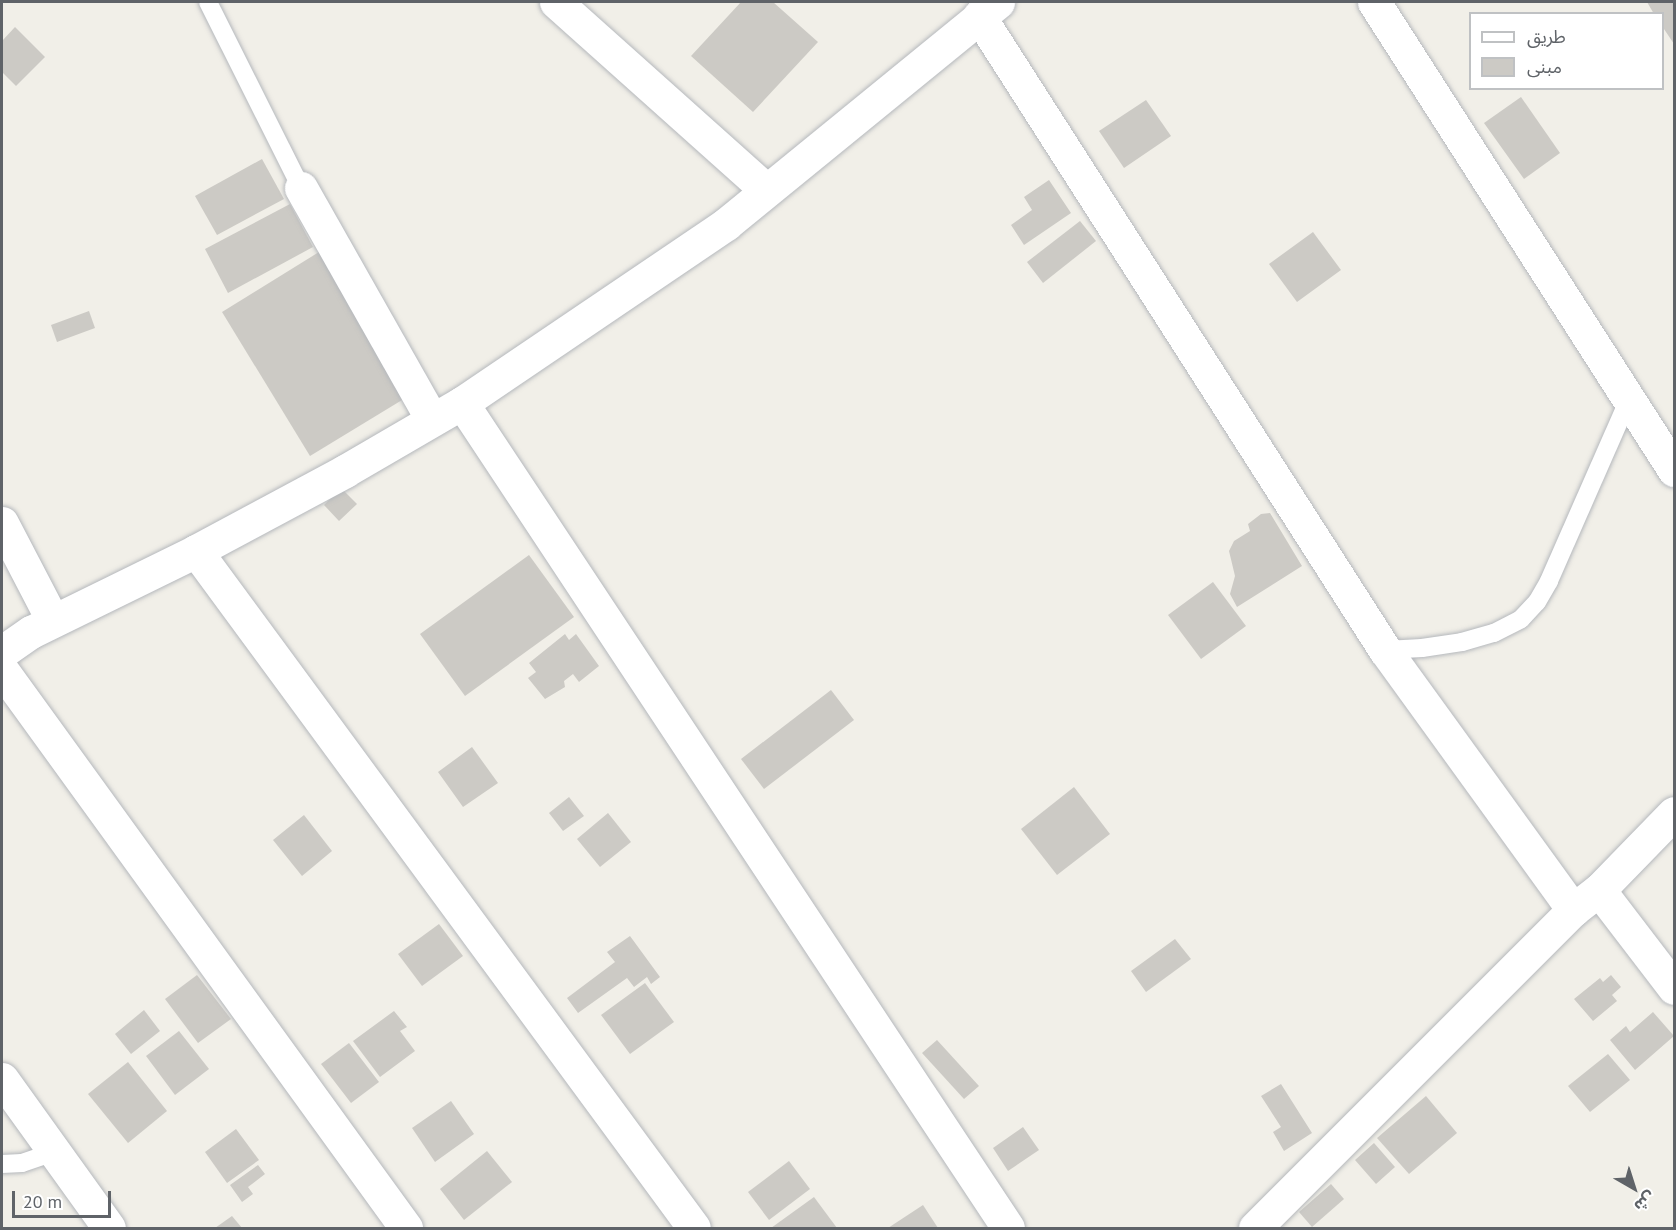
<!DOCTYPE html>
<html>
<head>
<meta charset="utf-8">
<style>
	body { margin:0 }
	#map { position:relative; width:1676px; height:1230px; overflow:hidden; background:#f1efe8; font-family:"PT Sans","Noto Sans Arabic",sans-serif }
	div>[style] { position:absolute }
	.building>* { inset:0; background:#cccac5 }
	.roads { filter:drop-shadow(0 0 2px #b5b8bc) drop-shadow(0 0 2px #b5b8bc) }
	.service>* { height:18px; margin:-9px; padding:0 9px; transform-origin:9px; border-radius:9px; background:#fff }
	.minor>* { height:33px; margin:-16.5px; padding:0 16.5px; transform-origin:16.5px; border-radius:16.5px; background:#fff }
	span { translate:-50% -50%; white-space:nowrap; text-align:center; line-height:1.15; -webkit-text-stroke:4.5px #fff; paint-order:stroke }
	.frame { position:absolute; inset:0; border:3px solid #5f6368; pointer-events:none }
	.legend { position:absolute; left:1469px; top:12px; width:195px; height:78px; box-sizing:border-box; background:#fff; border:2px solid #bfc1c3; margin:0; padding:8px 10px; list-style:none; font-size:18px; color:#5f6368 }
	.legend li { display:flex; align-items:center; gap:12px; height:30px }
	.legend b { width:30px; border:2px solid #bfc1c3 }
	.north { position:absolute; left:1604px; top:1158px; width:60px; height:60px; -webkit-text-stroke:4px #fff; paint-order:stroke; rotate:141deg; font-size:16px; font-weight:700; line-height:24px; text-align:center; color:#5f6368 }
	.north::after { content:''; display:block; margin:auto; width:21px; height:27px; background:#5f6368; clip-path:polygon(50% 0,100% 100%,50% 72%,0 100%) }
	.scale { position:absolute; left:12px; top:1191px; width:99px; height:27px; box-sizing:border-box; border:3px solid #5f6368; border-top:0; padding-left:8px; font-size:18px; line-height:21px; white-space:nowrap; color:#5f6368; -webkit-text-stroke:4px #fff; paint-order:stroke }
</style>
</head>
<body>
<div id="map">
	<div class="building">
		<i style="clip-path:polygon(741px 2px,773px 2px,818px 42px,753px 112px,691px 56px)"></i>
		<i style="clip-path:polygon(1647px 2px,1674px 2px,1674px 44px,1662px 26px,1662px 14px,1654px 14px)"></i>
		<i style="clip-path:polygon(15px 27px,45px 57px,16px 86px,2px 72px,2px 41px)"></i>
		<i style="clip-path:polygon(1521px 97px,1560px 153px,1524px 179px,1484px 123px)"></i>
		<i style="clip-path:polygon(1146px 100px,1171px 136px,1124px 168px,1099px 131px)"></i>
		<i style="clip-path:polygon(262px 159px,284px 199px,217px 235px,195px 196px)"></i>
		<i style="clip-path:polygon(1049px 180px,1071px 213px,1024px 245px,1011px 225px,1032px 210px,1024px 197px)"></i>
		<i style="clip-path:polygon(290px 204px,313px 247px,228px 293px,205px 249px)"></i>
		<i style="clip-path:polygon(1080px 221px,1096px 241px,1043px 283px,1027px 262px)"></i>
		<i style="clip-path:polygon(1313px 232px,1341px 270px,1297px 302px,1269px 264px)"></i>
		<i style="clip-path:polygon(319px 252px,407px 397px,310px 456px,222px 312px)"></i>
		<i style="clip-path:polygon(89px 311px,95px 328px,57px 342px,51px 325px)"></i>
		<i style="clip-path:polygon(341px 488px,357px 504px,339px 521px,324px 505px)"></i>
		<i style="clip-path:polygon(1270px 513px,1302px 566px,1237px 607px,1230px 594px,1235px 576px,1229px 551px,1234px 541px,1250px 531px,1248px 524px,1261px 514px)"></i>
		<i style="clip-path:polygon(529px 555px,574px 617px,465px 696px,420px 634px)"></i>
		<i style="clip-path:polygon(1213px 582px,1246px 626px,1201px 659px,1168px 615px)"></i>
		<i style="clip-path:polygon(565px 634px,569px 640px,576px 634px,599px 666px,579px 682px,573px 674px,564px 681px,565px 687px,545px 699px,528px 678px,536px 672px,529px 663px)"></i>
		<i style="clip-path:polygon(831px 690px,854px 720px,764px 789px,741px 759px)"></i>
		<i style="clip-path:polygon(472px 747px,498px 783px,463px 807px,438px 772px)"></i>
		<i style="clip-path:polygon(1074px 787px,1110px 834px,1057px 875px,1021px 829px)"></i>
		<i style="clip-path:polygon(569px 797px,584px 816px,563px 831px,549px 813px)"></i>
		<i style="clip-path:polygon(608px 813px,631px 842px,600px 867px,577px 839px)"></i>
		<i style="clip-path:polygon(304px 815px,332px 851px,302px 876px,273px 840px)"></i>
		<i style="clip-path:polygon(439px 924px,463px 956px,422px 986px,398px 954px)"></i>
		<i style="clip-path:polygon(630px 936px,660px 977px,651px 984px,647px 977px,634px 987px,627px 978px,578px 1013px,567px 998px,615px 962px,607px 952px)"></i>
		<i style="clip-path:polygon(1175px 939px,1191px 959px,1146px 992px,1131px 971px)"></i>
		<i style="clip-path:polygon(197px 975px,231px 1019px,198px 1043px,165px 999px)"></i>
		<i style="clip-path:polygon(1611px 975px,1621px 987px,1612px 995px,1617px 1001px,1593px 1021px,1574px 999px,1600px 978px,1603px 982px)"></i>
		<i style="clip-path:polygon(645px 983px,674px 1022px,630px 1054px,601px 1015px)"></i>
		<i style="clip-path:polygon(144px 1010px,160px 1031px,131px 1054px,115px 1034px)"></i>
		<i style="clip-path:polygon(394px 1011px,407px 1027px,400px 1031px,415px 1051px,380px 1077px,353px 1041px)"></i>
		<i style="clip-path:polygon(1653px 1012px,1674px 1036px,1635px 1070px,1610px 1040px,1626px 1026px,1630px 1032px)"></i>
		<i style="clip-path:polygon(179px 1031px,209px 1069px,175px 1095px,146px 1056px)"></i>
		<i style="clip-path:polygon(937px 1040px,979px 1086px,964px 1099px,922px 1053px)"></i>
		<i style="clip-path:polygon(349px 1043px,379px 1082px,351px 1103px,321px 1064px)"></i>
		<i style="clip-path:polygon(1608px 1054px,1630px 1080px,1590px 1112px,1568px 1086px)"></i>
		<i style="clip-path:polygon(128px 1062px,167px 1111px,128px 1143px,88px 1094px)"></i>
		<i style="clip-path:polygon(1281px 1084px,1312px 1133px,1284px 1151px,1273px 1132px,1281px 1127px,1261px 1096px)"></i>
		<i style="clip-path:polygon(1426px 1096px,1457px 1133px,1409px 1174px,1377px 1138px)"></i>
		<i style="clip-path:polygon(451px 1101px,474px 1134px,435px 1162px,412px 1128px)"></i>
		<i style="clip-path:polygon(1023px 1127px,1039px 1150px,1008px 1171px,993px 1148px)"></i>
		<i style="clip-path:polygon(236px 1129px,259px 1160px,227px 1183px,205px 1152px)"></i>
		<i style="clip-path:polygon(1374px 1143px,1395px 1167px,1376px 1184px,1355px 1160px)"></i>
		<i style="clip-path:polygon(487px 1151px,512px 1182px,464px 1220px,440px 1189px)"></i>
		<i style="clip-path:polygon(789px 1161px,810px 1189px,769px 1220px,748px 1192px)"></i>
		<i style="clip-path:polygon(258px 1165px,265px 1174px,248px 1187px,253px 1194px,242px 1202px,230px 1185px)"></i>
		<i style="clip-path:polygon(1331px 1184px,1344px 1199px,1312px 1227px,1299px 1212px)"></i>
		<i style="clip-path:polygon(814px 1197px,837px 1228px,771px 1228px)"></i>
		<i style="clip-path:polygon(923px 1205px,938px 1228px,888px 1228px)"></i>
		<i style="clip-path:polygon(232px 1216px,242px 1228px,215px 1228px)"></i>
	</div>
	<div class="roads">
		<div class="service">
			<i style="left:208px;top:2px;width:208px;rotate:63.4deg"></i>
			<i style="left:1385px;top:650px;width:37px;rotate:-3deg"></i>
			<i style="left:1422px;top:648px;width:40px;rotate:-8.5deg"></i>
			<i style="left:1462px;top:642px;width:33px;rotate:-16deg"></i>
			<i style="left:1494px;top:633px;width:30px;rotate:-27deg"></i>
			<i style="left:1521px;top:619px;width:23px;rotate:-47deg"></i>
			<i style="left:1537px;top:602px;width:24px;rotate:-60deg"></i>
			<i style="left:1549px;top:581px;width:199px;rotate:-66.3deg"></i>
			<i style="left:2px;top:1164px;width:20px;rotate:-3deg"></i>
			<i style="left:22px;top:1163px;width:34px;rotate:-19deg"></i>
		</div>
		<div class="minor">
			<i style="left:556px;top:2px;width:282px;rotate:41.8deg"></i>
			<i style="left:1374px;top:2px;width:556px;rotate:57.34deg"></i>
			<i style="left:979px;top:16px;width:753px;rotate:57.37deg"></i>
			<i style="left:1385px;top:650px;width:321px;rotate:54.1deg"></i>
			<i style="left:301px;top:188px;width:266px;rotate:60.5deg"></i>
			<i style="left:462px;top:403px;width:989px;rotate:56.5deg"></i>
			<i style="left:2px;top:523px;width:110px;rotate:62.5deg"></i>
			<i style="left:196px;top:551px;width:840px;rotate:53.66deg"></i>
			<i style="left:2px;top:652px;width:35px;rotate:-35deg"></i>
			<i style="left:31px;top:632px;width:184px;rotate:-26.1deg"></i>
			<i style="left:196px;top:551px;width:169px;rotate:-28.2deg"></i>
			<i style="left:345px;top:471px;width:135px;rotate:-30.2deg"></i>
			<i style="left:462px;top:403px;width:319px;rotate:-34.1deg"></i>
			<i style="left:726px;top:224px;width:351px;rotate:-39.2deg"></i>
			<i style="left:2px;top:670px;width:689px;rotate:54.09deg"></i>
			<i style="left:1599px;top:890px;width:123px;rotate:52.6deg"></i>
			<i style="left:2px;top:1079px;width:183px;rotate:54.3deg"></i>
			<i style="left:1255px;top:1228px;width:450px;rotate:-45deg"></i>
			<i style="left:1573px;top:910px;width:33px;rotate:-38deg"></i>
			<i style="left:1599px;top:890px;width:107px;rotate:-45.8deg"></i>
		</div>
	</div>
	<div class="frame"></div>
	<ul class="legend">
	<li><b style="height:8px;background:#fff"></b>طريق</li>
	<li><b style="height:16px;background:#cccac5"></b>مبنى</li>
	</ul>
	<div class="north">ش</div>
	<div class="scale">20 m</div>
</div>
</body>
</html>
